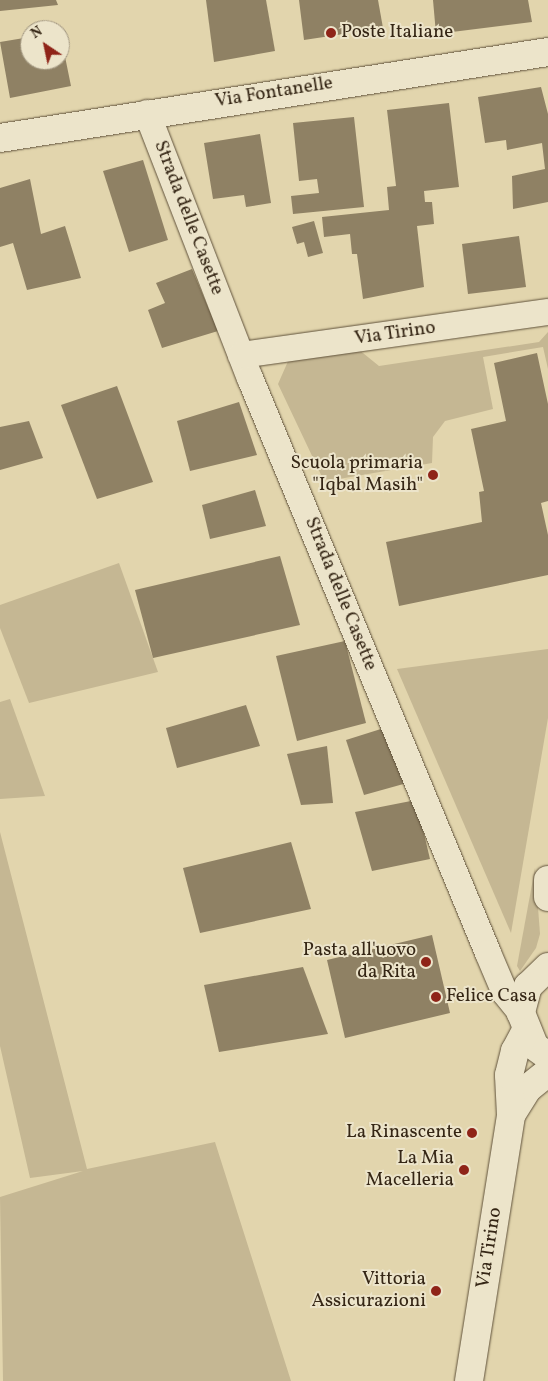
<!DOCTYPE html>
<html>
<head>
<meta charset="utf-8">
<style>
	body { margin:0 }
	#map { position:relative; width:548px; height:1381px; overflow:hidden; background:#e2d5ad; font-family:Vollkorn,serif }
	div>[style] { position:absolute }
	.green>* { inset:0; background:#c5b793 }
	.building>* { inset:0; background:#8f8164 }
	.roads { filter:drop-shadow(0 0 1px #60523b) drop-shadow(0 0 1px #60523b) }
	.street>* { height:26px; margin:-13px; padding:0 13px; transform-origin:13px; border-radius:13px; background:#ece4ca }
	.secondary>* { height:28px; margin:-14px; padding:0 14px; transform-origin:14px; border-radius:14px; background:#ece4ca }
	.dots>* { width:14px; height:14px; translate:-50% -50%; box-sizing:border-box; border:2px solid #ece4ca; border-radius:50% }
	span { translate:-50% -50%; white-space:nowrap; text-align:center; line-height:1.15; -webkit-text-stroke:4px #ece4ca; paint-order:stroke }
	.poi-label { font-size:19px; color:#352615 }
	.left { translate:0 -50%; text-align:left }
	.right { translate:-100% -50%; text-align:right }
	.street-label { font-size:19px; color:#352615 }
	.north { position:absolute; left:20px; top:20px; width:50px; height:50px; box-sizing:border-box; background:#ece4ca; border:1px solid #a39882; border-radius:50%; rotate:326deg; font-size:14px; font-weight:700; line-height:20px; text-align:center; color:#352615 }
	.north::after { content:''; display:block; margin:auto; width:18px; height:22px; background:#8f2418; clip-path:polygon(50% 0,100% 100%,50% 72%,0 100%) }
</style>
</head>
<body>
<div id="map">
	<div class="green">
		<i style="clip-path:polygon(548px 332px,548px 369px,543px 347px,483px 357px,493px 409px,445px 421px,433px 437px,432px 463px,333px 480px,323px 479px,278px 384px,289px 359px,358px 349px,379px 366px,539px 342px)"></i>
		<i style="clip-path:polygon(119px 563px,158px 672px,29px 703px,0 628px,0 605px)"></i>
		<i style="clip-path:polygon(548px 649px,548px 718px,511px 933px,397px 669px)"></i>
		<i style="clip-path:polygon(10px 699px,45px 796px,0 799px,0 702px)"></i>
		<i style="clip-path:polygon(0 832px,87px 1169px,215px 1142px,291px 1381px,3px 1381px,0 1197px,83px 1171px,30px 1178px,0 1046px)"></i>
		<i style="clip-path:polygon(535px 868px,540px 934px,536px 948px,520px 971px,517px 966px)"></i>
	</div>
	<div class="building">
		<i style="clip-path:polygon(0 0,56px 0,58px 5px,0 11px)"></i>
		<i style="clip-path:polygon(206px 0,266px 0,275px 51px,214px 62px)"></i>
		<i style="clip-path:polygon(299px 0,378px 0,383px 28px,304px 40px)"></i>
		<i style="clip-path:polygon(433px 0,528px 0,532px 22px,436px 34px)"></i>
		<i style="clip-path:polygon(60px 32px,71px 86px,10px 98px,0 42px,30px 37px,30px 60px,60px 60px)"></i>
		<i style="clip-path:polygon(541px 87px,548px 114px,548px 202px,513px 209px,512px 176px,545px 169px,542px 143px,507px 150px,506px 140px,485px 143px,478px 97px)"></i>
		<i style="clip-path:polygon(449px 103px,459px 187px,424px 191px,425px 202px,432px 202px,434px 224px,417px 226px,424px 287px,363px 299px,357px 254px,352px 254px,350px 234px,324px 237px,322px 217px,389px 210px,387px 187px,396px 186px,387px 110px)"></i>
		<i style="clip-path:polygon(354px 117px,364px 207px,293px 214px,291px 196px,319px 193px,317px 179px,299px 181px,293px 123px)"></i>
		<i style="clip-path:polygon(260px 134px,271px 203px,246px 207px,244px 195px,213px 199px,204px 143px)"></i>
		<i style="clip-path:polygon(143px 160px,168px 240px,129px 252px,103px 171px)"></i>
		<i style="clip-path:polygon(30px 179px,41px 234px,65px 226px,81px 278px,27px 290px,13px 243px,0 247px,0 188px)"></i>
		<i style="clip-path:polygon(314px 221px,323px 253px,308px 257px,304px 242px,297px 244px,292px 227px)"></i>
		<i style="clip-path:polygon(519px 236px,526px 287px,468px 294px,462px 244px)"></i>
		<i style="clip-path:polygon(192px 269px,218px 331px,162px 348px,148px 310px,165px 303px,156px 283px)"></i>
		<i style="clip-path:polygon(537px 353px,548px 404px,548px 501px,541px 503px,548px 535px,548px 575px,399px 606px,386px 542px,482px 522px,479px 492px,484px 491px,471px 429px,506px 421px,494px 363px)"></i>
		<i style="clip-path:polygon(117px 386px,153px 482px,97px 499px,61px 405px)"></i>
		<i style="clip-path:polygon(239px 402px,257px 455px,190px 471px,177px 421px)"></i>
		<i style="clip-path:polygon(29px 421px,43px 458px,0 470px,0 427px)"></i>
		<i style="clip-path:polygon(255px 490px,266px 526px,210px 539px,202px 505px)"></i>
		<i style="clip-path:polygon(280px 556px,300px 625px,153px 658px,135px 590px)"></i>
		<i style="clip-path:polygon(345px 641px,366px 723px,297px 741px,276px 656px)"></i>
		<i style="clip-path:polygon(246px 705px,260px 746px,177px 768px,166px 728px)"></i>
		<i style="clip-path:polygon(384px 728px,407px 783px,364px 795px,346px 740px)"></i>
		<i style="clip-path:polygon(327px 746px,333px 803px,301px 805px,287px 754px)"></i>
		<i style="clip-path:polygon(416px 800px,430px 859px,372px 871px,355px 812px)"></i>
		<i style="clip-path:polygon(291px 842px,311px 909px,200px 933px,183px 868px)"></i>
		<i style="clip-path:polygon(432px 935px,450px 1013px,345px 1038px,327px 960px)"></i>
		<i style="clip-path:polygon(303px 967px,328px 1034px,219px 1052px,204px 985px)"></i>
	</div>
	<div class="roads">
		<div class="street">
			<i style="left:147px;top:113px;width:284px;rotate:68.8deg"></i>
			<i style="left:250px;top:378px;width:622px;rotate:67.51deg"></i>
			<i style="left:488px;top:953px;width:43px;rotate:67deg"></i>
			<i style="left:505px;top:993px;width:26px;rotate:51deg"></i>
			<i style="left:241px;top:355px;width:310px;rotate:-8deg"></i>
		</div>
		<div class="secondary">
			<i style="left:0;top:138px;width:555px;rotate:-8.92deg"></i>
			<i style="left:548px;top:880px;width:17px;rotate:90deg"></i>
			<i style="left:548px;top:967px;width:28px;rotate:136deg"></i>
			<i style="left:528px;top:986px;width:28px;rotate:105deg"></i>
			<i style="left:521px;top:1013px;width:35px;rotate:68deg"></i>
			<i style="left:534px;top:1046px;width:17px;rotate:36deg"></i>
			<i style="left:511px;top:1115px;width:31px;rotate:-58deg"></i>
			<i style="left:527px;top:1089px;width:27px;rotate:-39deg"></i>
			<i style="left:469px;top:1381px;width:269px;rotate:-81deg"></i>
			<i style="left:511px;top:1115px;width:40px;rotate:-92.9deg"></i>
			<i style="left:509px;top:1075px;width:25px;rotate:-76deg"></i>
			<i style="left:515px;top:1051px;width:21px;rotate:-62deg"></i>
		</div>
	</div>
	<div class="dots">
		<i style="left:331px;top:33px;background:#8f2418"></i>
		<i style="left:433px;top:475px;background:#8f2418"></i>
		<i style="left:426px;top:962px;background:#8f2418"></i>
		<i style="left:436px;top:997px;background:#8f2418"></i>
		<i style="left:472px;top:1133px;background:#8f2418"></i>
		<i style="left:464px;top:1170px;background:#8f2418"></i>
		<i style="left:436px;top:1291px;background:#8f2418"></i>
	</div>
	<div class="poi-label">
		<span class="left" style="left:341px;top:33px">Poste Italiane</span>
		<span class="right" style="left:423px;top:475px">Scuola primaria<br>"Iqbal Masih"</span>
		<span class="right" style="left:416px;top:962px">Pasta all'uovo<br>da Rita</span>
		<span class="left" style="left:446px;top:997px">Felice Casa</span>
		<span class="right" style="left:462px;top:1133px">La Rinascente</span>
		<span class="right" style="left:454px;top:1170px">La Mia<br>Macelleria</span>
		<span class="right" style="left:426px;top:1291px">Vittoria<br>Assicurazioni</span>
	</div>
	<div class="street-label">
		<span style="left:274px;top:93px;rotate:-9deg">Via Fontanelle</span>
		<span style="left:188px;top:218px;rotate:69deg">Strada delle Casette</span>
		<span style="left:395px;top:334px;rotate:-8deg">Via Tirino</span>
		<span style="left:340px;top:594px;rotate:68deg">Strada delle Casette</span>
		<span style="left:490px;top:1248px;rotate:-81deg">Via Tirino</span>
	</div>
	<div class="north">N</div>
</div>
</body>
</html>
